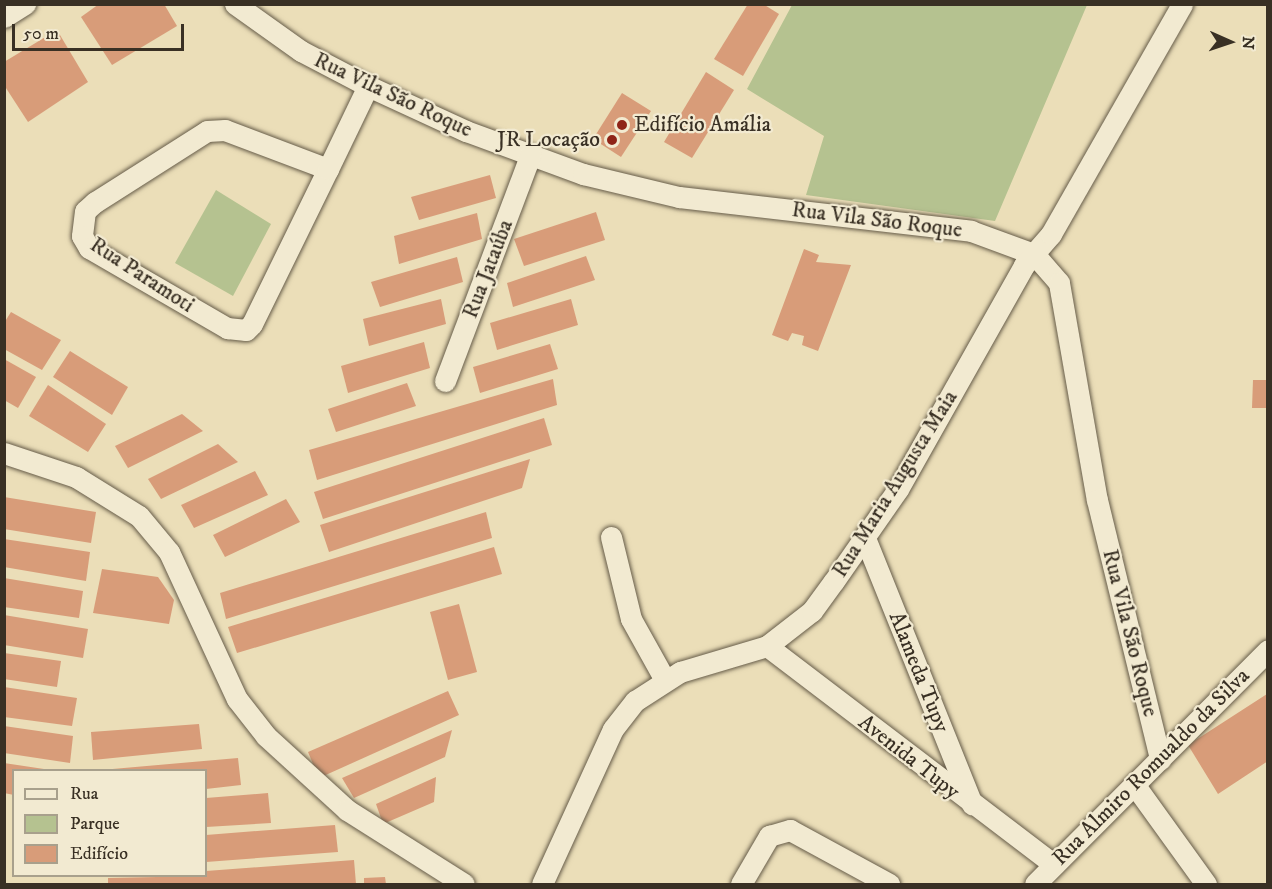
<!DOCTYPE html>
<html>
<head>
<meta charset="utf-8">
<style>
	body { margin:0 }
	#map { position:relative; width:1272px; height:889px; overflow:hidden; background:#ebdeb8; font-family:"IM FELL DW Pica",serif }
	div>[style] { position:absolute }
	.green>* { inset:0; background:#b5c290 }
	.building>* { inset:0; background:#d89c79 }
	.roads { filter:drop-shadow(0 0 2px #665c49) drop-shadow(0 0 2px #665c49) }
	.minor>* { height:21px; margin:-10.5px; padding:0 10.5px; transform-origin:10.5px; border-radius:10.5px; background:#f2ead1 }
	.dots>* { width:16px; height:16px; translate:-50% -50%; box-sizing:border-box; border:3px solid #f2ead1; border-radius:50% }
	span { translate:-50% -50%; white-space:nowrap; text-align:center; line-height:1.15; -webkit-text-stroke:4.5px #f2ead1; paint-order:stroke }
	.street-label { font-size:22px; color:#393024 }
	.poi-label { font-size:22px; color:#393024 }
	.left { translate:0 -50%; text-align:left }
	.right { translate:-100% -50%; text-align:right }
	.frame { position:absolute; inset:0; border:6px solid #393024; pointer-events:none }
	.legend { position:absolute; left:12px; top:769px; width:195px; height:108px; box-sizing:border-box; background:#f2ead1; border:2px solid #a8a08c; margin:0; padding:8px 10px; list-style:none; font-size:18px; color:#393024 }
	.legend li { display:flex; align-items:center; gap:12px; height:30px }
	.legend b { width:30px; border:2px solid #a8a08c }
	.north { position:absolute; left:1200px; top:12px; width:60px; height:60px; -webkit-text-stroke:4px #f2ead1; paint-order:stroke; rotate:93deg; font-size:16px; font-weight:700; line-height:24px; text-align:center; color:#393024 }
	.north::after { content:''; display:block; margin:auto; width:21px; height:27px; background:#393024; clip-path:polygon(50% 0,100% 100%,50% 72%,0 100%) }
	.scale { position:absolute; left:12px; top:24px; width:172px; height:27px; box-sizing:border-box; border:3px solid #393024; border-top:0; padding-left:8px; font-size:18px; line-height:21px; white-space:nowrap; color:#393024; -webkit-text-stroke:4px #f2ead1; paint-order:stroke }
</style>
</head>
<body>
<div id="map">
	<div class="green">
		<i style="clip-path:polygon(792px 5px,1087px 5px,995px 221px,806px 195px,824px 136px,747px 89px)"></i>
		<i style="clip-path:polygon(216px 190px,271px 224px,233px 296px,175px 263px)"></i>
	</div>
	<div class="building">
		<i style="clip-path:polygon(99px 4px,164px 4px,177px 26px,112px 65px,81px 17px)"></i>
		<i style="clip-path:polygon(748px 4px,763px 4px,779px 14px,743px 76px,714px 59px)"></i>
		<i style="clip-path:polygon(57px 30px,88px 82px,28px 122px,4px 85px,4px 62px)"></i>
		<i style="clip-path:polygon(706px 72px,734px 90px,692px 158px,664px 142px)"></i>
		<i style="clip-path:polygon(622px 93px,651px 111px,621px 157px,593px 139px)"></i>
		<i style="clip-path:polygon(490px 175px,496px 198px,419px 220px,411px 197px)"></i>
		<i style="clip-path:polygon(596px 212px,605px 240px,524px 266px,514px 239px)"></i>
		<i style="clip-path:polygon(477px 213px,482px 239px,399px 264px,394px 236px)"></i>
		<i style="clip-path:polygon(804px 249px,819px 255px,816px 262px,851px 265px,818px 351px,802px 345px,804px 336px,792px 333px,788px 341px,772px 335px)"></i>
		<i style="clip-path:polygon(586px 256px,595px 280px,513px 307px,507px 283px)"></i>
		<i style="clip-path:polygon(457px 257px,463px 282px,380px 307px,371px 282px)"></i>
		<i style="clip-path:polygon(441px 299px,446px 324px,369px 346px,363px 319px)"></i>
		<i style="clip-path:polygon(571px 299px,578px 325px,497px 350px,490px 323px)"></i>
		<i style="clip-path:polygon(11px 312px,61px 340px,42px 370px,4px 349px,4px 323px)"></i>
		<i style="clip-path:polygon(424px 342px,430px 368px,348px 393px,341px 366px)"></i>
		<i style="clip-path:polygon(550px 344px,558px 369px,480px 393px,473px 367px)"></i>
		<i style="clip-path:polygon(70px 351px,128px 387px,112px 415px,53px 377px)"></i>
		<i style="clip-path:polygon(4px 359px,36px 377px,18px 408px,4px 400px)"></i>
		<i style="clip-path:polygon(553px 379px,557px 405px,317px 480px,309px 450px)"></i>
		<i style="clip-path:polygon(1253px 380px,1268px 380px,1268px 408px,1252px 408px)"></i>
		<i style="clip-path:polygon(407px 383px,416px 406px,336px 432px,328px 409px)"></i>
		<i style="clip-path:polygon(48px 385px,106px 424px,88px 452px,29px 416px)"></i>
		<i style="clip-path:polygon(182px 414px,203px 431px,128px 468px,115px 446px)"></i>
		<i style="clip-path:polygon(544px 418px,552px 445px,323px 519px,314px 492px)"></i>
		<i style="clip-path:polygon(218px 444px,238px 462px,161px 499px,148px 479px)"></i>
		<i style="clip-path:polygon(530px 459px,522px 488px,329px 552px,320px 525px)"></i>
		<i style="clip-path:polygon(255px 471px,268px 495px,194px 528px,181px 505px)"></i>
		<i style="clip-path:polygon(4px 497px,96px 512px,91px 543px,4px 529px)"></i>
		<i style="clip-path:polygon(286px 499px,300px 522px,225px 557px,213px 535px)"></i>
		<i style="clip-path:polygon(486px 512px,492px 538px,226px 619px,220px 593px)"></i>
		<i style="clip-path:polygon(4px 539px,90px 552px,86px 581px,4px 567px)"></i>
		<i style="clip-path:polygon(494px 547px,502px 574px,237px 653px,228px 627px)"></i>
		<i style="clip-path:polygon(102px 569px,158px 577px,174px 600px,169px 624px,93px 613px)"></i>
		<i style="clip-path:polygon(4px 578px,83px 591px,79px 618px,4px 607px)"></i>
		<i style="clip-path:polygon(459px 604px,477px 672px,448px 680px,430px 612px)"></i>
		<i style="clip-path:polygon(4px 615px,88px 629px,83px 658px,4px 645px)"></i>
		<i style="clip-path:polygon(4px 653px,61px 661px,57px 687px,4px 679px)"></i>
		<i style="clip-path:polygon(1268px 683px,1268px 761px,1218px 794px,1188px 745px,1267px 694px)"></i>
		<i style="clip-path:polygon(4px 687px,77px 698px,72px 726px,4px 717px)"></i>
		<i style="clip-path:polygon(448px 691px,459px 715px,319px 778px,308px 752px)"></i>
		<i style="clip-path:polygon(199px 724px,202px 749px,93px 760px,91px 732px)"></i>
		<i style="clip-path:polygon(4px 726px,73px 736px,70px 763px,4px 753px)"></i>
		<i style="clip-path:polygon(452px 730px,445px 757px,354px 798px,342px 778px)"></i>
		<i style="clip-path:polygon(238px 758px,241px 785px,206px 789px,206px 770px,101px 770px)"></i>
		<i style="clip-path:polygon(4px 763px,44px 769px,44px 770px,14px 770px,14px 795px,4px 793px)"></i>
		<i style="clip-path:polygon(436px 777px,434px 802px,383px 824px,376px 804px)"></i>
		<i style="clip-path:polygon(268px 793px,271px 823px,206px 827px,206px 798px)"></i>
		<i style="clip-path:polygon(335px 825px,338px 852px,206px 862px,206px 835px)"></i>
		<i style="clip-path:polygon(354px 860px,356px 884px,108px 884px,108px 878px,206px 876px,206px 871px)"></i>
		<i style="clip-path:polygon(385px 877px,386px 884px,364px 884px,364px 878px)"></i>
	</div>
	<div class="roads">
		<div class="minor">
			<i style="left:235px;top:4px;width:81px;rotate:35.5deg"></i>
			<i style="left:301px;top:51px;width:76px;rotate:27.6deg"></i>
			<i style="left:368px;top:86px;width:108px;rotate:24.7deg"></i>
			<i style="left:466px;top:131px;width:125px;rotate:20.2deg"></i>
			<i style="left:583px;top:174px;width:99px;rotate:13.5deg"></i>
			<i style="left:679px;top:197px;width:294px;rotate:6.6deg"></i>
			<i style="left:971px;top:231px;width:67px;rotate:20.1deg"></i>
			<i style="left:1034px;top:254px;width:38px;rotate:49deg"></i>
			<i style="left:1059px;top:283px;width:220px;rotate:80.1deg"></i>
			<i style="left:1097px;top:500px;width:267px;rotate:76.3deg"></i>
			<i style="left:4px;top:17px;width:25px;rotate:-32deg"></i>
			<i style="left:328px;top:169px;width:110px;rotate:-159.3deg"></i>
			<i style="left:225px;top:130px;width:18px;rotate:177deg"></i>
			<i style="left:207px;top:131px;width:133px;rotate:147.6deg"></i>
			<i style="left:95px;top:202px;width:13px;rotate:138deg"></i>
			<i style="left:85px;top:211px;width:25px;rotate:97deg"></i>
			<i style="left:82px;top:236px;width:14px;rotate:60deg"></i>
			<i style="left:89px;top:248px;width:160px;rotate:30.1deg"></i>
			<i style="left:227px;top:328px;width:19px;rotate:6deg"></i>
			<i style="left:246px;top:330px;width:8px;rotate:-45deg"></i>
			<i style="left:252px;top:324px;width:173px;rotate:-63.9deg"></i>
			<i style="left:328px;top:169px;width:92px;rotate:-64.3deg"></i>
			<i style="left:445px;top:381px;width:241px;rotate:-69.3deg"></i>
			<i style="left:4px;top:453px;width:76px;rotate:18.4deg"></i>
			<i style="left:76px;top:477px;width:74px;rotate:31.8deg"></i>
			<i style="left:139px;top:516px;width:47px;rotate:50.2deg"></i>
			<i style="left:169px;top:552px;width:162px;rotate:65.2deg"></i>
			<i style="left:237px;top:699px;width:47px;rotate:51.9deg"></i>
			<i style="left:266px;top:736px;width:110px;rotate:42.4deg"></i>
			<i style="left:347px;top:810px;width:138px;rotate:32.3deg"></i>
			<i style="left:611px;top:537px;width:84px;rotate:76.3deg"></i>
			<i style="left:631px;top:619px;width:70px;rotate:60.9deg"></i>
			<i style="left:865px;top:538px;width:287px;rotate:68.1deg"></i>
			<i style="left:767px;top:646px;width:361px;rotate:37.3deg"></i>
			<i style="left:1136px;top:787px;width:120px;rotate:54.2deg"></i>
			<i style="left:542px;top:884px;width:170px;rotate:-65.4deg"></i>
			<i style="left:613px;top:729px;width:36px;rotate:-52deg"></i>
			<i style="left:635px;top:701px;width:54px;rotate:-32.8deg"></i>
			<i style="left:680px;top:672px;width:91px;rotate:-16.6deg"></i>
			<i style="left:767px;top:646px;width:57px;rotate:-37.9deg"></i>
			<i style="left:812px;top:611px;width:37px;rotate:-54deg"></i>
			<i style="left:834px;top:581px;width:112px;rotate:-55.2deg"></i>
			<i style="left:898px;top:489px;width:257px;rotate:-60.6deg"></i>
			<i style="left:1024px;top:265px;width:41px;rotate:-48.9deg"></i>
			<i style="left:1051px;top:234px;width:265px;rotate:-60.3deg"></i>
			<i style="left:741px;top:884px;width:56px;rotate:-59.7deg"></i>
			<i style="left:769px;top:836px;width:22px;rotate:-16deg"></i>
			<i style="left:790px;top:830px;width:113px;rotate:28.6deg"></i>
			<i style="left:1035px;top:884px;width:330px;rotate:-45.1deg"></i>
		</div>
	</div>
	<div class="dots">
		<i style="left:622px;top:125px;background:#8f2418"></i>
		<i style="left:612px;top:140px;background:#8f2418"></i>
	</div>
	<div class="street-label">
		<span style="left:393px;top:95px;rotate:25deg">Rua Vila São Roque</span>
		<span style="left:877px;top:220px;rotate:7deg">Rua Vila São Roque</span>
		<span style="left:488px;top:269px;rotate:-69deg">Rua Jataúba</span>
		<span style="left:142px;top:275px;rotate:33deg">Rua Paramoti</span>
		<span style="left:895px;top:484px;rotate:-58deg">Rua Maria Augusta Maia</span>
		<span style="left:1130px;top:633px;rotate:76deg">Rua Vila São Roque</span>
		<span style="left:919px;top:672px;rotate:68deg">Alameda Tupy</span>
		<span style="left:909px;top:757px;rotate:38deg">Avenida Tupy</span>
		<span style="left:1151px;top:767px;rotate:-45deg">Rua Almiro Romualdo da Silva</span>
	</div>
	<div class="poi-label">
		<span class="left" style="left:634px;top:125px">Edifício Amália</span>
		<span class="right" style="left:600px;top:140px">JR Locação</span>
	</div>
	<div class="frame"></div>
	<ul class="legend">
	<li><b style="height:8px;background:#f2ead1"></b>Rua</li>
	<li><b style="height:16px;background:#b5c290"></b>Parque</li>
	<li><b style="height:16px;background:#d89c79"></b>Edifício</li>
	</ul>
	<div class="north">N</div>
	<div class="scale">50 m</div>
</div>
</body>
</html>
